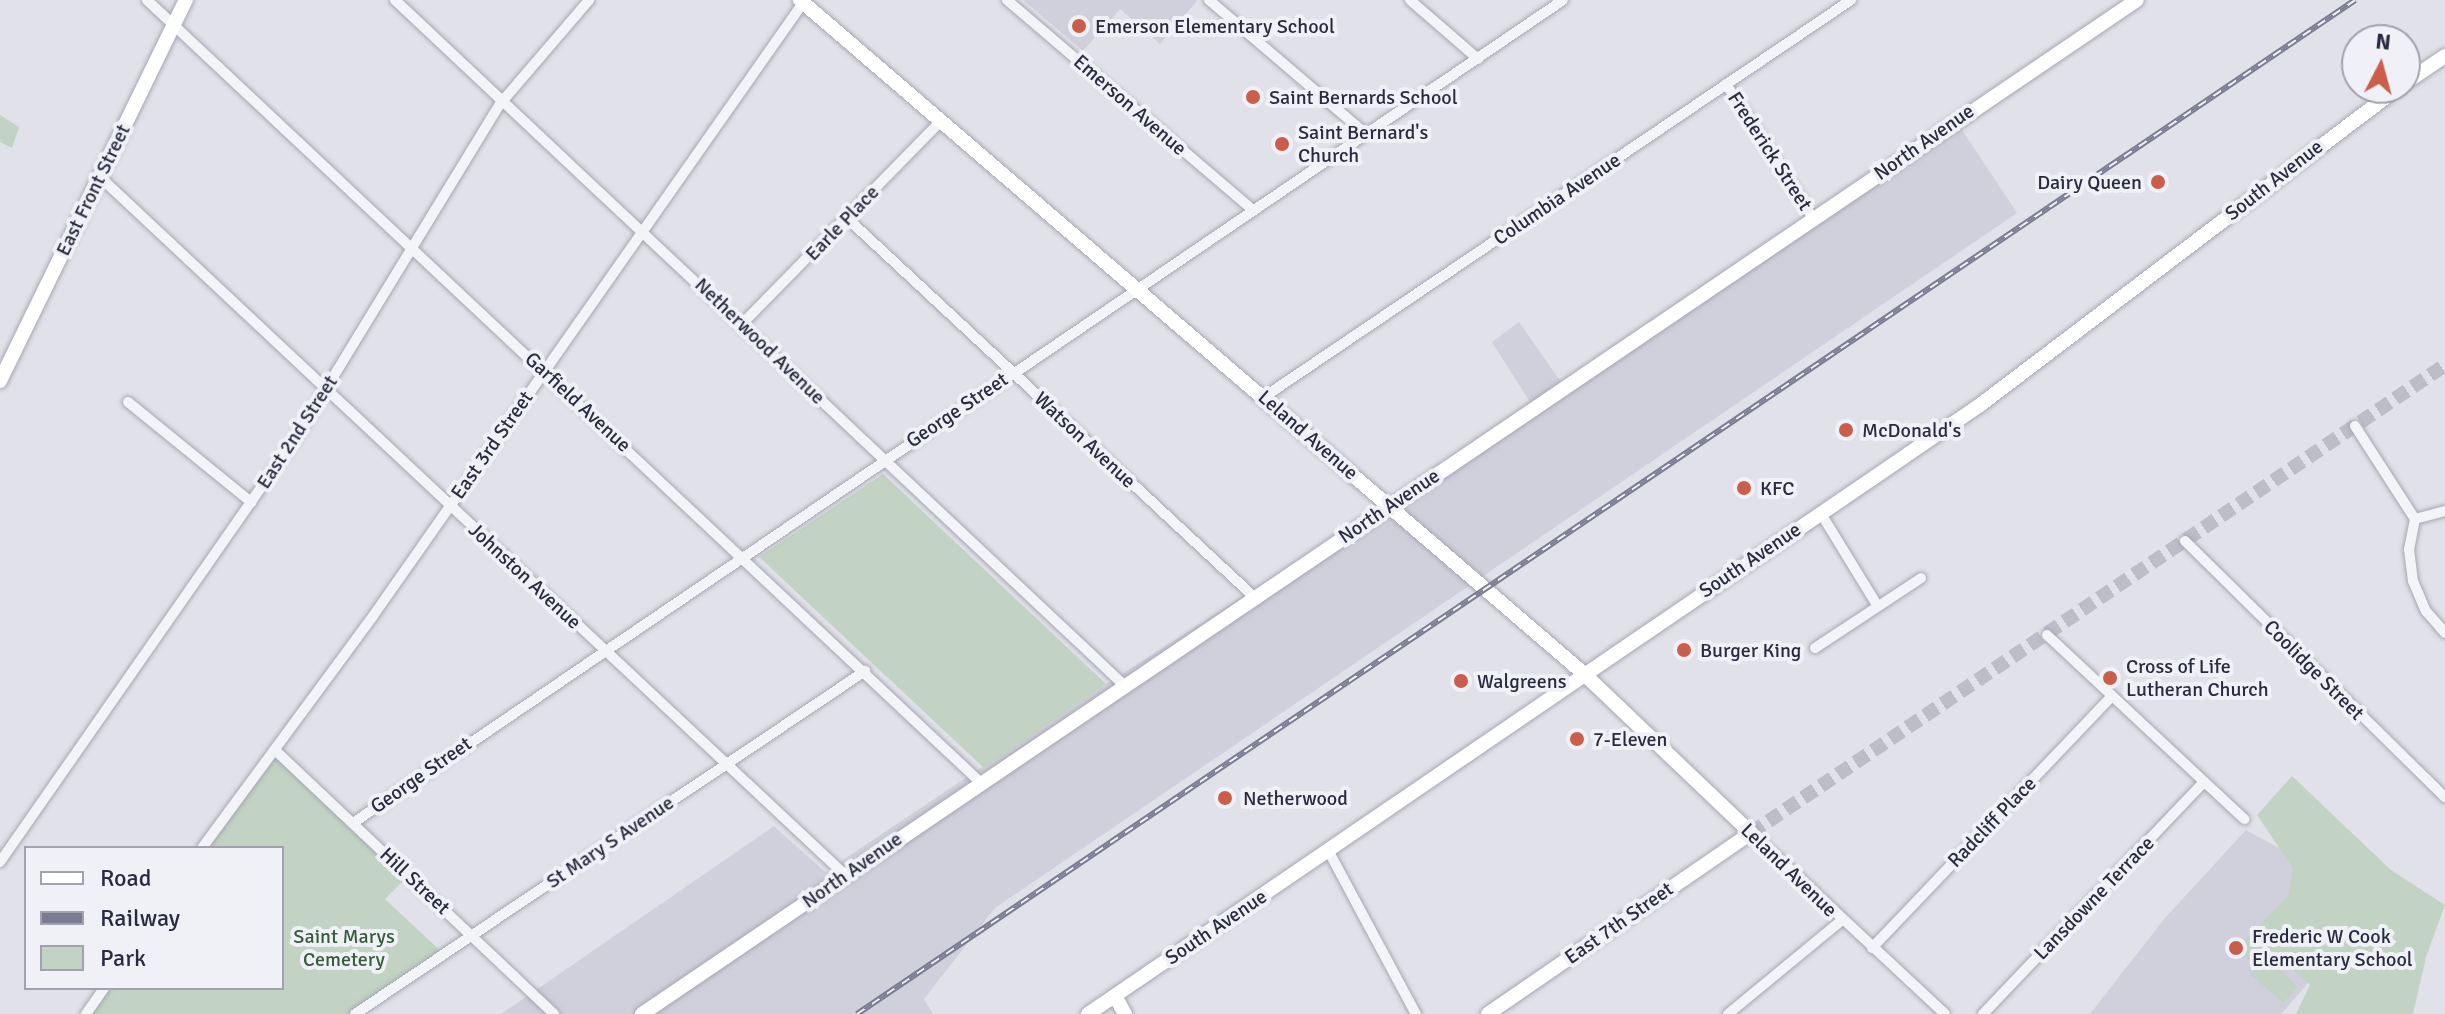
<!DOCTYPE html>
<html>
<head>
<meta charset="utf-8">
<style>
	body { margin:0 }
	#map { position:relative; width:2445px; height:1014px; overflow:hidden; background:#e1e1e9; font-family:Signika,sans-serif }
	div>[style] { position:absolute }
	.built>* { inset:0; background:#cfd0db }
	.green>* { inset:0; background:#c2d3c3 }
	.secondary-tunnel>* { height:14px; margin-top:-7px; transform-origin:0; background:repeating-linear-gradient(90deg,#bcbdc7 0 14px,transparent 0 21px) }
	.roads { filter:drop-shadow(0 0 2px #a6a7b3) drop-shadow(0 0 2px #a6a7b3) }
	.street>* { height:10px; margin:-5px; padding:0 5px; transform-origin:5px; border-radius:5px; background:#f3f4f7 }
	.secondary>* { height:14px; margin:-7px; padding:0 7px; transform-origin:7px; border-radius:7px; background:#fff }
	.rail>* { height:6px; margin-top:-3px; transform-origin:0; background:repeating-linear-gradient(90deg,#f0f1f7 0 9px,#7b7c92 0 18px); box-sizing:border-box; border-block:2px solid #7b7c92 }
	.dots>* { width:22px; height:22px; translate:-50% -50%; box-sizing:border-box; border:4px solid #f0f1f7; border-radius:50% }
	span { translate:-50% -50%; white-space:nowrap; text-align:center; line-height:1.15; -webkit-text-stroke:8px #f0f1f7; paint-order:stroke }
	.poi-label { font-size:20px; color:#2a2b40 }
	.left { translate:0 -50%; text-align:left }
	.right { translate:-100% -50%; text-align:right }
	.street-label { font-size:20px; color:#2a2b40 }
	.park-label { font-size:20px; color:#375b3c }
	.legend { position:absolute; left:24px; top:846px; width:260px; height:144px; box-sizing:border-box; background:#f0f1f7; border:2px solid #a1a2ae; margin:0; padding:10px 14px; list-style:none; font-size:24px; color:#2a2b40 }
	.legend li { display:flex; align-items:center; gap:16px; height:40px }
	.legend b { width:40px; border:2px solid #a1a2ae }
	.north { position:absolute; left:2341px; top:24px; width:80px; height:80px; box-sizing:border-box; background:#f0f1f7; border:2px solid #a1a2ae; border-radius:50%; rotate:6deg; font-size:22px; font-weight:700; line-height:32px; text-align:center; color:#2a2b40 }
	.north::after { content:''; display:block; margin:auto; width:28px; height:36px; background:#ca5e4a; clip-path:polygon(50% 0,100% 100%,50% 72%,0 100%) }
</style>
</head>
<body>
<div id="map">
	<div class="built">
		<i style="clip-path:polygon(1023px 0,1196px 0,1197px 1px,1160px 44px,1120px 9px,1083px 51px)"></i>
		<i style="clip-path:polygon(1960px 127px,2017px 213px,995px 908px,924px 999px,933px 1014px,501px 1014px,774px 826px,825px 872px,1106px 684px,1535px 410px,1492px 342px,1519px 322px,1566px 389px)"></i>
		<i style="clip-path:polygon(2246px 830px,2366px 896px,2304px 988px,2281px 1014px,2090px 1014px,2165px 918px)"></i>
	</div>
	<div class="green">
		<i style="clip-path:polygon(0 115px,19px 127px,12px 148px,0 142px)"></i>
		<i style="clip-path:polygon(883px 474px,1106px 684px,984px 768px,759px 557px)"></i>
		<i style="clip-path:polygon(275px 752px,406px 878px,385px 899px,446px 956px,362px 1014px,90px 1014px,109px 988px,282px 988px,282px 848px,207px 848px)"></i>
		<i style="clip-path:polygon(2292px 776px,2391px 870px,2445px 905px,2426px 957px,2413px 1014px,2296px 1014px,2310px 985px,2272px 951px,2254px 966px,2238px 947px,2288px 896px,2293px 868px,2257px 815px)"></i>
		<i style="clip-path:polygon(2269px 958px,2298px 987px,2283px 1003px,2250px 974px)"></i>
	</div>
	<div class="secondary-tunnel">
		<i style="left:1751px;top:833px;width:837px;rotate:-33.99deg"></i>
	</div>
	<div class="roads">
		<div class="street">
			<i style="left:147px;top:0;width:1141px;rotate:43.19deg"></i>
			<i style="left:395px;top:0;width:999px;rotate:43.22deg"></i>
			<i style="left:1007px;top:0;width:323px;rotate:40.5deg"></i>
			<i style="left:1209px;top:0;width:206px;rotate:40.5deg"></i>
			<i style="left:1410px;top:0;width:90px;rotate:40.9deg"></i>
			<i style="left:1726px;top:84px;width:160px;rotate:57deg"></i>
			<i style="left:100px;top:177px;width:1021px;rotate:43.13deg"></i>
			<i style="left:847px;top:218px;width:555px;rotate:42.95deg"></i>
			<i style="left:743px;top:323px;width:281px;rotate:-45.6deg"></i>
			<i style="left:1264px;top:397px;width:709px;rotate:-34.07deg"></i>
			<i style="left:128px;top:402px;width:159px;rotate:39.1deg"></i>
			<i style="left:2355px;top:426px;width:111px;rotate:57.2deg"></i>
			<i style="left:2415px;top:519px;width:31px;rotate:101deg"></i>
			<i style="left:2409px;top:549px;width:32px;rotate:83deg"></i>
			<i style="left:2413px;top:581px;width:33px;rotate:67deg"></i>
			<i style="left:2426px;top:611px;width:29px;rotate:49deg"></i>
			<i style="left:1820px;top:512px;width:109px;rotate:58.5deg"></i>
			<i style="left:2415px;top:519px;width:31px;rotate:-15deg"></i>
			<i style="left:2185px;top:541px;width:365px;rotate:44.6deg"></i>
			<i style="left:2047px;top:635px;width:270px;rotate:43deg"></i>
			<i style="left:1815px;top:648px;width:127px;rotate:-33.4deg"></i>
			<i style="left:275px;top:750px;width:384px;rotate:43.4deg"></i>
			<i style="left:353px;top:823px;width:1463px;rotate:-34.22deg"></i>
			<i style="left:1751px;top:833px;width:265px;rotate:43deg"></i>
			<i style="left:202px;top:848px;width:288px;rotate:-53.6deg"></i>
			<i style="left:373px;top:616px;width:752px;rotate:-54.96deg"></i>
			<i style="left:1328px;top:850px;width:186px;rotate:61.8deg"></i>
			<i style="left:0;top:862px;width:523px;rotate:-55.12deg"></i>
			<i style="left:299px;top:433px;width:386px;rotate:-58.6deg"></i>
			<i style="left:500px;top:104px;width:137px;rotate:-49.4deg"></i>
			<i style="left:1872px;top:948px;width:348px;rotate:-46.4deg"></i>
			<i style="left:86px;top:1014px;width:32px;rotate:-55deg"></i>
			<i style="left:355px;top:1014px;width:615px;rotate:-33.92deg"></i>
			<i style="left:1728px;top:1014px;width:146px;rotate:-39.5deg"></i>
			<i style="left:1983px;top:1014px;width:320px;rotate:-46.4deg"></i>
		</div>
		<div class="secondary">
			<i style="left:800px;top:0;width:1032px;rotate:40.68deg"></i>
			<i style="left:1583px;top:673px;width:232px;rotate:43.6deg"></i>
			<i style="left:1751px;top:833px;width:319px;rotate:145.5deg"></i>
			<i style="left:2405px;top:83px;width:48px;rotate:-34deg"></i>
			<i style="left:0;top:381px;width:424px;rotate:-64deg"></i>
			<i style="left:1115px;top:996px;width:21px;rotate:61deg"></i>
			<i style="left:642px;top:1014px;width:1806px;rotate:-34.15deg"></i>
			<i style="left:1088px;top:1014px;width:1080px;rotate:-34.32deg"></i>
			<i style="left:1980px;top:405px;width:525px;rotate:-37.18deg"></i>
		</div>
	</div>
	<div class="rail">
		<i style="left:857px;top:1014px;width:1809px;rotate:-34.09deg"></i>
	</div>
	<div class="dots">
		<i style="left:1079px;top:26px;background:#ca5e4a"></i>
		<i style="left:1253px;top:97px;background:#ca5e4a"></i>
		<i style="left:1282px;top:144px;background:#ca5e4a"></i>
		<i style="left:2158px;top:182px;background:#ca5e4a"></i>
		<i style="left:1846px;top:430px;background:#ca5e4a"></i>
		<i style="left:1744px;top:488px;background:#ca5e4a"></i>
		<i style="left:1684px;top:650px;background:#ca5e4a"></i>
		<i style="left:2110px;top:678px;background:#ca5e4a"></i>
		<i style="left:1461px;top:681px;background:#ca5e4a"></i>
		<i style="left:1577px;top:739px;background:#ca5e4a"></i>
		<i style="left:1225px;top:798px;background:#ca5e4a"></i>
		<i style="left:2236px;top:948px;background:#ca5e4a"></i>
	</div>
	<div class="poi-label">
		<span class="left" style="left:1095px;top:26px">Emerson Elementary School</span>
		<span class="left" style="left:1269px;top:97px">Saint Bernards School</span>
		<span class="left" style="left:1298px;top:144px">Saint Bernard's<br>Church</span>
		<span class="right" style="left:2142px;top:182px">Dairy Queen</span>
		<span class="left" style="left:1862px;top:430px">McDonald's</span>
		<span class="left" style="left:1760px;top:488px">KFC</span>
		<span class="left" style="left:1700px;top:650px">Burger King</span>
		<span class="left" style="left:2126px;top:678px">Cross of Life<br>Lutheran Church</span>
		<span class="left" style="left:1477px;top:681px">Walgreens</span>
		<span class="left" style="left:1593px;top:739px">7-Eleven</span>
		<span class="left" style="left:1243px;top:798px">Netherwood</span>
		<span class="left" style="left:2252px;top:948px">Frederic W Cook<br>Elementary School</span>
	</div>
	<div class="street-label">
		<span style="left:1130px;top:105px;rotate:41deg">Emerson Avenue</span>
		<span style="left:1924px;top:142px;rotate:-35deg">North Avenue</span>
		<span style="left:1770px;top:151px;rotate:57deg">Frederick Street</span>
		<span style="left:2274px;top:180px;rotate:-38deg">South Avenue</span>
		<span style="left:93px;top:190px;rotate:-64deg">East Front Street</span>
		<span style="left:1557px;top:199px;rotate:-34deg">Columbia Avenue</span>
		<span style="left:842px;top:223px;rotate:-46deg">Earle Place</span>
		<span style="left:760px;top:341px;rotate:44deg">Netherwood Avenue</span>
		<span style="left:578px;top:402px;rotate:43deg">Garfield Avenue</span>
		<span style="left:957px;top:410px;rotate:-34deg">George Street</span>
		<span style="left:297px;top:432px;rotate:-57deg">East 2nd Street</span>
		<span style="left:1308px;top:435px;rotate:41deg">Leland Avenue</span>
		<span style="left:1085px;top:440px;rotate:43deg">Watson Avenue</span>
		<span style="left:492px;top:445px;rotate:-55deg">East 3rd Street</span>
		<span style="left:1389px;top:506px;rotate:-34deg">North Avenue</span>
		<span style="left:1750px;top:560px;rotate:-34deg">South Avenue</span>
		<span style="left:525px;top:576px;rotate:43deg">Johnston Avenue</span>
		<span style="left:2314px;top:670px;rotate:45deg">Coolidge Street</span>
		<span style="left:421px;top:775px;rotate:-35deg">George Street</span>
		<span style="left:1992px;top:822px;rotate:-46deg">Radcliff Place</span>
		<span style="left:610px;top:842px;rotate:-34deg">St Mary S Avenue</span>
		<span style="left:852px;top:870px;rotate:-35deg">North Avenue</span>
		<span style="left:1789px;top:870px;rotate:44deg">Leland Avenue</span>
		<span style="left:415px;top:881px;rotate:43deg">Hill Street</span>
		<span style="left:2094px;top:898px;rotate:-46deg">Lansdowne Terrace</span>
		<span style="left:1619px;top:923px;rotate:-35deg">East 7th Street</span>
		<span style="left:1216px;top:927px;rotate:-34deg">South Avenue</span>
	</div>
	<div class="park-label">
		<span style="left:344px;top:948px">Saint Marys<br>Cemetery</span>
	</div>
	<ul class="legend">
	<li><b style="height:10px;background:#fff"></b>Road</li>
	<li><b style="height:10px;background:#7b7c92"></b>Railway</li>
	<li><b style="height:22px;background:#c2d3c3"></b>Park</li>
	</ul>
	<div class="north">N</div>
</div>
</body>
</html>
